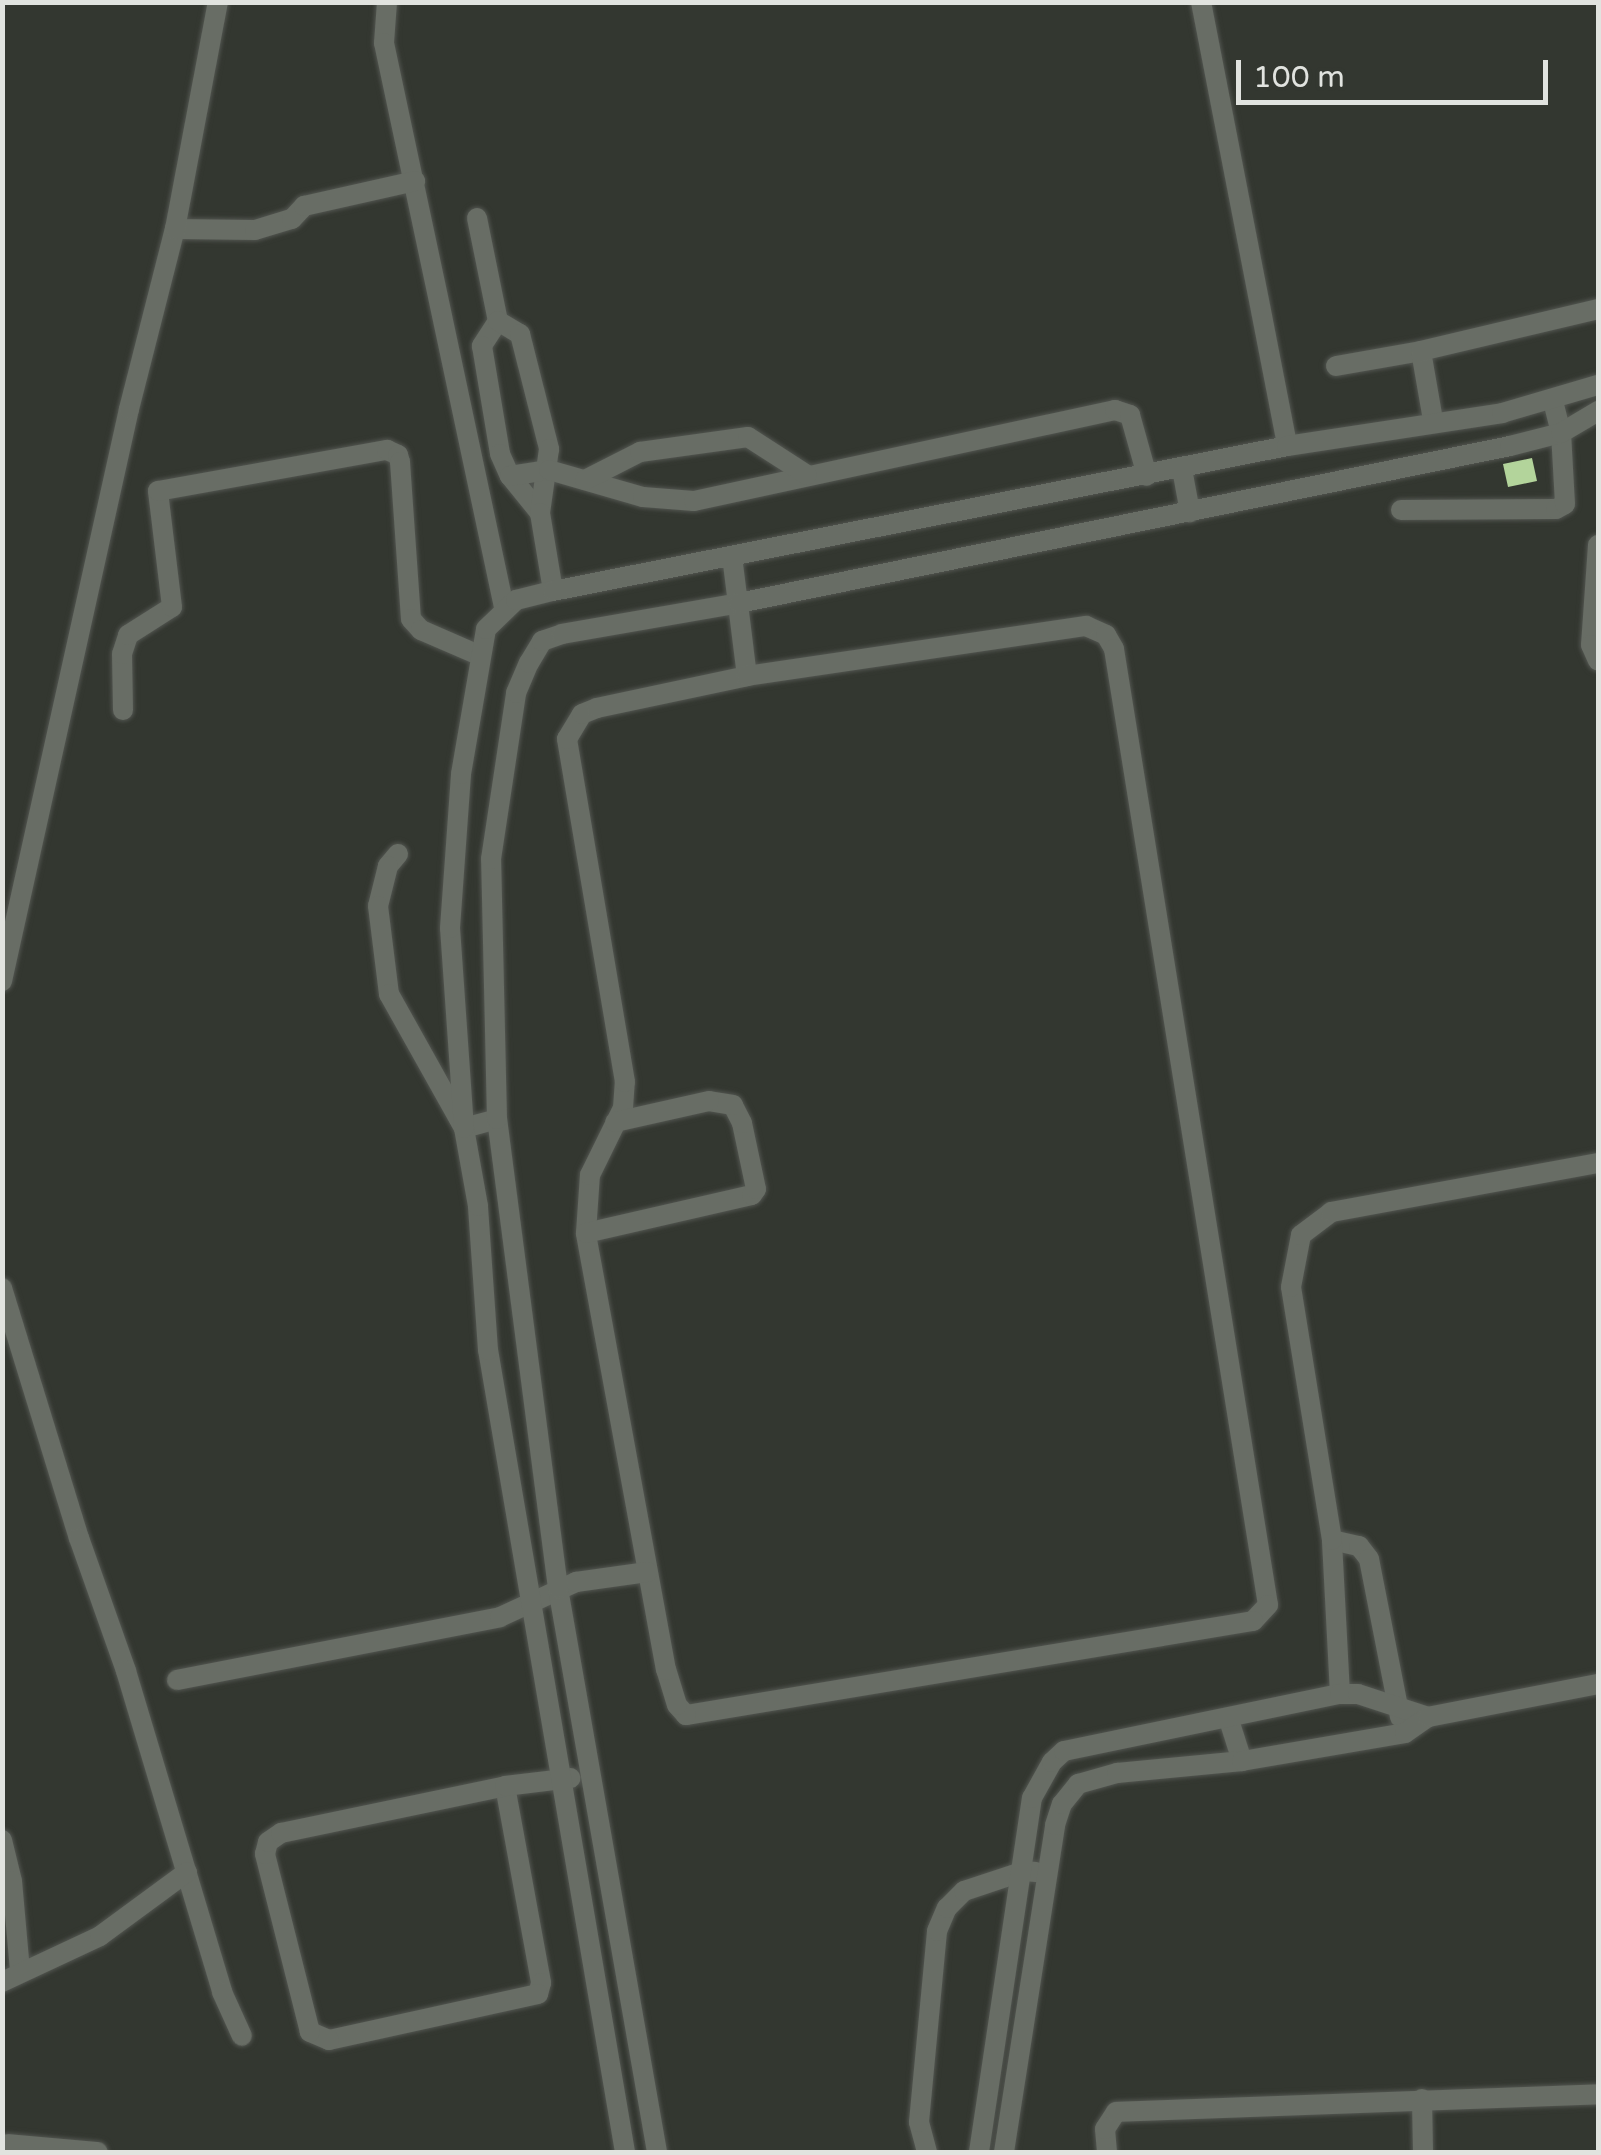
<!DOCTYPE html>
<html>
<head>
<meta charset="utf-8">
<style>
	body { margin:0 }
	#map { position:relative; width:1601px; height:2155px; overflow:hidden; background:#333730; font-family:"Varela Round",sans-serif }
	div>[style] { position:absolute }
	.building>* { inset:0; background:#b3d49b }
	.roads { filter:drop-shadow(0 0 2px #525550) drop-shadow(0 0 2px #525550) }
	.minor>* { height:20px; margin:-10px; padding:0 10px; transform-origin:10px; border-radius:10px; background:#686d65 }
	span { translate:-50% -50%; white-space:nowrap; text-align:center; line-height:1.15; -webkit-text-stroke:10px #333730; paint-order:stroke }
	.frame { position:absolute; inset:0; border:5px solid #e1e3df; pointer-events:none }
	.scale { position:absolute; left:1236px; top:60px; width:312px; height:45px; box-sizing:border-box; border:5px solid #e1e3df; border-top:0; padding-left:12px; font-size:30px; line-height:35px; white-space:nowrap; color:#e1e3df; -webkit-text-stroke:8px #333730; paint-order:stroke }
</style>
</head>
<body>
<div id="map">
	<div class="building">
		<i style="clip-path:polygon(1532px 458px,1537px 481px,1508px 487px,1503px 464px)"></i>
	</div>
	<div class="roads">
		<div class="minor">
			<i style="left:387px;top:2px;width:41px;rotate:94.2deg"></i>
			<i style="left:384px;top:43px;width:577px;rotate:77.99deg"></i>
			<i style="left:1201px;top:2px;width:452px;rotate:79deg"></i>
			<i style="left:477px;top:218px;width:105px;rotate:78.5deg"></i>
			<i style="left:498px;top:321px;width:30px;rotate:123deg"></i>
			<i style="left:482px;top:346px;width:109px;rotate:80.5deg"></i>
			<i style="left:500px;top:454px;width:24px;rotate:66deg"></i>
			<i style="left:510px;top:476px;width:48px;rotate:51deg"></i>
			<i style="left:175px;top:229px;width:80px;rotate:0.7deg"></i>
			<i style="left:255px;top:230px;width:39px;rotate:-17deg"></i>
			<i style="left:292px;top:219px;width:18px;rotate:-47deg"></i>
			<i style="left:304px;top:206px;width:114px;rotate:-12.7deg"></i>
			<i style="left:498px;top:321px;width:26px;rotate:31deg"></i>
			<i style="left:520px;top:334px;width:119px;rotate:75.8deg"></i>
			<i style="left:549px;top:449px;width:65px;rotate:98deg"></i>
			<i style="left:540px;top:513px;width:79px;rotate:80.5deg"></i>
			<i style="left:1336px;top:366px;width:86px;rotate:-10deg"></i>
			<i style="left:1433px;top:420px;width:70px;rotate:-99.9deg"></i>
			<i style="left:1421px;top:351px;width:182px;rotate:-13.3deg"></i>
			<i style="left:1182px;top:469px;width:44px;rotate:79.5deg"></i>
			<i style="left:510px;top:476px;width:39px;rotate:-9deg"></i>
			<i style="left:549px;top:470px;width:98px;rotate:16deg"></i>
			<i style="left:643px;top:497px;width:51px;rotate:4.5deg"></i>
			<i style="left:694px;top:501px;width:431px;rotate:-12.2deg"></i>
			<i style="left:1115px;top:410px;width:16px;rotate:18deg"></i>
			<i style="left:1130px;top:415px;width:63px;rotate:74.4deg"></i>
			<i style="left:585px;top:480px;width:62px;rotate:-27deg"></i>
			<i style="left:640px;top:452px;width:109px;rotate:-7.9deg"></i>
			<i style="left:748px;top:437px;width:70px;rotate:32.8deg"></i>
			<i style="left:1401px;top:510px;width:155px;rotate:-0.4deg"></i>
			<i style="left:1556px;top:509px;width:10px;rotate:-29deg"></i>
			<i style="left:1565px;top:504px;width:71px;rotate:-93.2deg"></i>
			<i style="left:1561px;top:433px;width:33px;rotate:-104deg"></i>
			<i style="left:1598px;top:545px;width:100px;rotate:94deg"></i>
			<i style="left:1591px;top:645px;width:17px;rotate:66deg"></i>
			<i style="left:732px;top:556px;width:121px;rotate:82.9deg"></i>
			<i style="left:1086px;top:626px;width:22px;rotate:24deg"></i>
			<i style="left:1106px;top:635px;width:16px;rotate:60deg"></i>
			<i style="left:1114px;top:649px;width:968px;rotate:80.85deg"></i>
			<i style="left:1268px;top:1605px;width:22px;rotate:133deg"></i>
			<i style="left:1253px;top:1621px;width:575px;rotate:170.59deg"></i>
			<i style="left:686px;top:1715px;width:13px;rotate:-132deg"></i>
			<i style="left:677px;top:1705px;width:37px;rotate:-107deg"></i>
			<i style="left:666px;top:1670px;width:444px;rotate:-100.4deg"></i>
			<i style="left:586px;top:1233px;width:58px;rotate:-86.1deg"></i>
			<i style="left:590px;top:1175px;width:75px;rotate:-63.8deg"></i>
			<i style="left:623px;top:1108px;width:26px;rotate:-86deg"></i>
			<i style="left:625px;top:1082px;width:348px;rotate:-99.6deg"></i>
			<i style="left:567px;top:739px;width:29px;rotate:-59deg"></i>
			<i style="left:582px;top:714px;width:16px;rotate:-22deg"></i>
			<i style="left:597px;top:708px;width:153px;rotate:-12deg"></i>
			<i style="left:747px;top:676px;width:343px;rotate:-8.4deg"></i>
			<i style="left:123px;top:710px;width:56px;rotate:-91deg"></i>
			<i style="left:122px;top:654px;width:20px;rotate:-72deg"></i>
			<i style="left:128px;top:635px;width:52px;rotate:-32.5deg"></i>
			<i style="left:172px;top:607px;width:117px;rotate:-96.9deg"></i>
			<i style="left:158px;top:491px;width:233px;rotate:-10.2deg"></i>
			<i style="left:387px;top:450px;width:12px;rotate:24deg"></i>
			<i style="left:398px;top:455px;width:7px;rotate:74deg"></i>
			<i style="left:400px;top:462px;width:157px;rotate:86deg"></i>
			<i style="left:411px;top:619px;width:15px;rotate:48deg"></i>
			<i style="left:421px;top:630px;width:65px;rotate:23.4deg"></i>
			<i style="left:398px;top:854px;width:16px;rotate:130deg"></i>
			<i style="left:388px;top:866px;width:41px;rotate:104deg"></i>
			<i style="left:378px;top:906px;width:89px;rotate:82.9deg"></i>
			<i style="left:389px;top:994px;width:154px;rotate:60.8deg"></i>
			<i style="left:464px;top:1128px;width:34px;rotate:-15deg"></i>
			<i style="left:2px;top:981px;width:586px;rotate:-77.48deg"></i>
			<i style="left:129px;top:409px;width:186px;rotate:-75.7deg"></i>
			<i style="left:175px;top:229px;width:231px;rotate:-79.3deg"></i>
			<i style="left:586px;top:1233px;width:170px;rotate:-12.9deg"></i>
			<i style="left:752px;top:1195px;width:7px;rotate:-56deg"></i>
			<i style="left:756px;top:1189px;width:67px;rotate:-102deg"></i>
			<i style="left:742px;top:1123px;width:20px;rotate:-117deg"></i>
			<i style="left:733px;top:1105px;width:24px;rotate:-171deg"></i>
			<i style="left:709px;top:1101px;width:96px;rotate:167.4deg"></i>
			<i style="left:2px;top:1288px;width:262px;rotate:72.9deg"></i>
			<i style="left:79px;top:1538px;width:141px;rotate:70.5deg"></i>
			<i style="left:126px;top:1671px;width:335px;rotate:73.3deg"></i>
			<i style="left:222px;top:1992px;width:48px;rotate:65.6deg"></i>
			<i style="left:1332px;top:1540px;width:28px;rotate:13deg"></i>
			<i style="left:1359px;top:1546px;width:16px;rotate:52deg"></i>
			<i style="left:1369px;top:1559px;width:161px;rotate:78.9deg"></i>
			<i style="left:177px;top:1680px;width:329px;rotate:-11deg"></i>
			<i style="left:500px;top:1617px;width:84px;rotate:-24.7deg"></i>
			<i style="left:576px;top:1582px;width:72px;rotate:-8deg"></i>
			<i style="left:1340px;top:1694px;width:154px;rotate:-93deg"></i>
			<i style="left:1332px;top:1540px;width:256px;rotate:-99.2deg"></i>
			<i style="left:1291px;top:1287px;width:53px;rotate:-79.1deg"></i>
			<i style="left:1301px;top:1235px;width:38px;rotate:-37deg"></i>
			<i style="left:1331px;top:1212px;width:271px;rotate:-10.4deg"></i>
			<i style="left:1229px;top:1720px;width:43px;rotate:72.4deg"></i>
			<i style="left:505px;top:1786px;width:200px;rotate:79.6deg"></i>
			<i style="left:541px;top:1983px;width:11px;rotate:105deg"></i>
			<i style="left:538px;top:1994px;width:214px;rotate:167.6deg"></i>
			<i style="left:329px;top:2040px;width:21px;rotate:-157deg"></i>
			<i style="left:310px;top:2032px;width:184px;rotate:-104.2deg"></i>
			<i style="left:265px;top:1854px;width:12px;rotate:-76deg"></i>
			<i style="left:268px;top:1842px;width:16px;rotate:-35deg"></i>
			<i style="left:281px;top:1833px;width:229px;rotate:-11.8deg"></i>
			<i style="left:505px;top:1786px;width:66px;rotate:-6.9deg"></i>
			<i style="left:2px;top:1840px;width:42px;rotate:76.3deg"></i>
			<i style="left:12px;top:1881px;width:90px;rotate:84.9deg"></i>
			<i style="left:2px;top:1982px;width:108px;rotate:-25.1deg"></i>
			<i style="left:100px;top:1936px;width:108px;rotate:-36.3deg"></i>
			<i style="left:1422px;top:2099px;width:53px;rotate:88.9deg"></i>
			<i style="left:8px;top:2144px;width:90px;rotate:5.1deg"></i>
			<i style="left:625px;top:2152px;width:814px;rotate:-99.69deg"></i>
			<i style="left:488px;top:1350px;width:144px;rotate:-94deg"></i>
			<i style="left:478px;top:1206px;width:79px;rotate:-100.2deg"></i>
			<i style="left:464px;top:1128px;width:200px;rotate:-94deg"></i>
			<i style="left:450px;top:928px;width:154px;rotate:-85.9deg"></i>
			<i style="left:461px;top:774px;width:147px;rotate:-80.2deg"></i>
			<i style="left:486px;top:629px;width:42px;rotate:-44deg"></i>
			<i style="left:516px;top:600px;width:38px;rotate:-14deg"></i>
			<i style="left:553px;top:591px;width:748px;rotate:-11.17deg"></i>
			<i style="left:1287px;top:446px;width:218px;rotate:-8.7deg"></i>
			<i style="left:1502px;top:413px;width:100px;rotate:-16.3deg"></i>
			<i style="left:657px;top:2152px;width:573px;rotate:-99.96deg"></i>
			<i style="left:558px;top:1588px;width:473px;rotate:-97.4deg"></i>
			<i style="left:497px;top:1119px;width:260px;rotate:-91.3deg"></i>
			<i style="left:491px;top:859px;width:168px;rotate:-81.4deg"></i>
			<i style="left:516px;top:693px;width:33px;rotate:-67deg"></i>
			<i style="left:529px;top:663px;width:26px;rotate:-59deg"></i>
			<i style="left:542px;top:641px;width:21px;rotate:-19deg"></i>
			<i style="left:562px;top:634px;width:180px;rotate:-9.9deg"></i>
			<i style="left:739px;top:603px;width:787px;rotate:-11.51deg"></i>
			<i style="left:1510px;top:446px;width:53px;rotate:-14.3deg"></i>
			<i style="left:1561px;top:433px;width:43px;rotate:-30.7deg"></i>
			<i style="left:927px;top:2152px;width:31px;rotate:-105deg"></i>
			<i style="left:919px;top:2122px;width:192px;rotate:-84.6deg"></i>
			<i style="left:937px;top:1931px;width:25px;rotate:-67deg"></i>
			<i style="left:947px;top:1908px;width:24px;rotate:-45deg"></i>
			<i style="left:964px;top:1891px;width:63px;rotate:-18.4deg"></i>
			<i style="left:1024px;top:1871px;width:12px;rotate:5deg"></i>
			<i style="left:979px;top:2152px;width:358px;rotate:-81.5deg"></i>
			<i style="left:1032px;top:1798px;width:41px;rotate:-60.9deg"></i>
			<i style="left:1052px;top:1762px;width:16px;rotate:-43deg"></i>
			<i style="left:1064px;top:1751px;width:282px;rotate:-11.7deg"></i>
			<i style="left:1340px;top:1694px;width:18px"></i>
			<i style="left:1358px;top:1694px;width:74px;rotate:18.2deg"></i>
			<i style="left:1004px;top:2152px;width:331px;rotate:-81.1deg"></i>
			<i style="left:1055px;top:1825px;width:22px;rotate:-72deg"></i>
			<i style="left:1062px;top:1804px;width:26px;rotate:-51deg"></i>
			<i style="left:1078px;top:1784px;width:41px;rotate:-15.8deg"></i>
			<i style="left:1117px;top:1773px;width:126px;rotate:-5.5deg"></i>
			<i style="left:1242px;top:1761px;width:165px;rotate:-9.7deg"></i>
			<i style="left:1405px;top:1733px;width:28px;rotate:-35deg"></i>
			<i style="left:1428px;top:1717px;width:173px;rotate:-11deg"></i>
			<i style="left:1107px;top:2152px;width:23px;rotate:-95deg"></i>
			<i style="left:1105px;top:2129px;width:20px;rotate:-57deg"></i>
			<i style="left:1116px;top:2112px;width:482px;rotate:-2.1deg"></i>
		</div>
	</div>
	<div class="frame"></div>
	<div class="scale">100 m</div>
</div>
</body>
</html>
